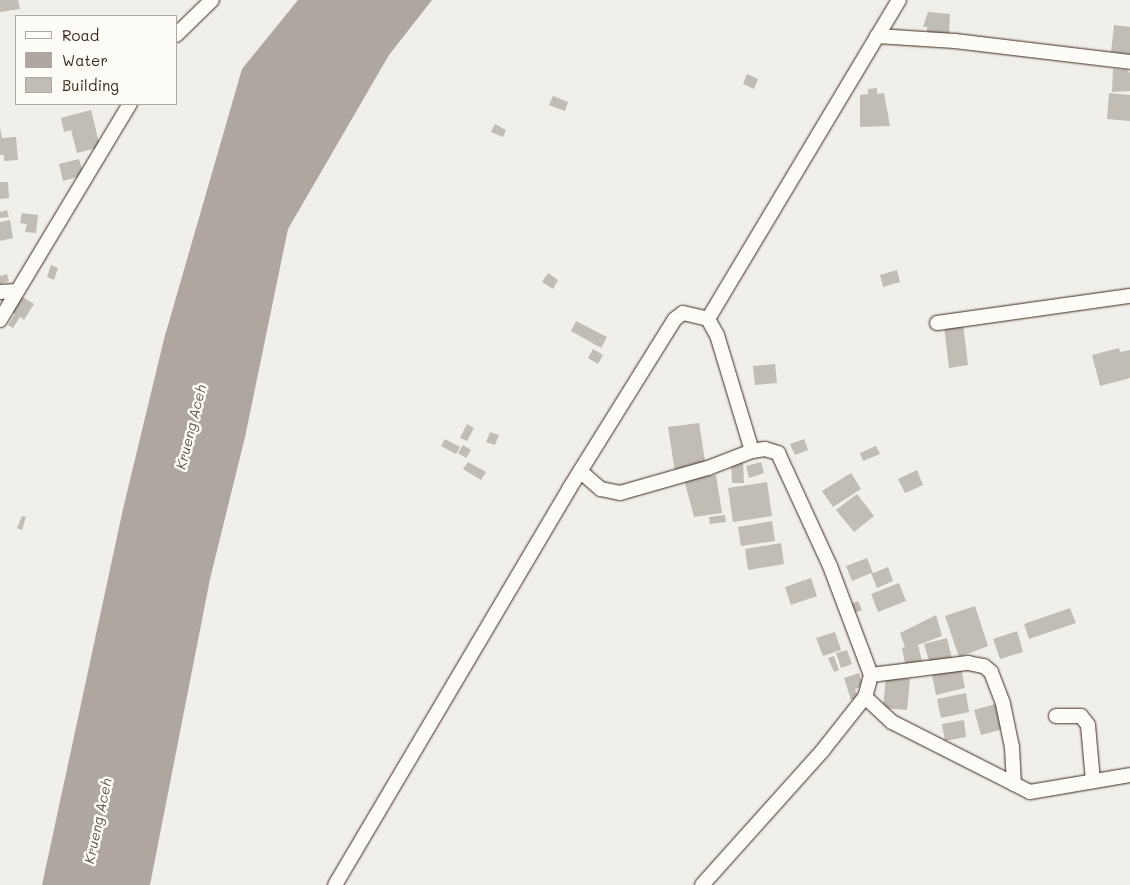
<!DOCTYPE html>
<html>
<head>
<meta charset="utf-8">
<style>
	body { margin:0 }
	#map { position:relative; width:1130px; height:885px; overflow:hidden; background:#f1efea; font-family:Mali,sans-serif }
	div>[style] { position:absolute }
	.water>* { inset:0; background:#aea69f }
	.building>* { inset:0; background:#c1bcb4 }
	.roads { filter:drop-shadow(0 0 1px #3b2a1e) drop-shadow(0 0 1px #3b2a1e) }
	.street>* { height:14px; margin:-7px; padding:0 7px; transform-origin:7px; border-radius:7px; background:#fdfcf7 }
	span { translate:-50% -50%; white-space:nowrap; text-align:center; line-height:1.15; -webkit-text-stroke:5px #fdfcf7; paint-order:stroke }
	.water-label { font-size:14px; color:#63554b; font-style:italic }
	.legend { position:absolute; left:15px; top:15px; width:162px; height:90px; box-sizing:border-box; background:#fdfcf7; border:1px solid #afa8a0; margin:0; padding:6px 9px; list-style:none; font-size:15px; color:#3b2a1e }
	.legend li { display:flex; align-items:center; gap:10px; height:25px }
	.legend b { width:25px; border:1px solid #afa8a0 }
</style>
</head>
<body>
<div id="map">
	<div class="water">
		<i style="clip-path:polygon(298px 0,432px 0,389px 55px,288px 229px,245px 437px,210px 579px,150px 885px,42px 885px,123px 509px,164px 339px,242px 69px)"></i>
	</div>
	<div class="building">
		<i style="clip-path:polygon(0 0,18px 0,20px 9px,0 12px)"></i>
		<i style="clip-path:polygon(928px 12px,950px 14px,949px 35px,927px 33px,927px 27px,923px 27px)"></i>
		<i style="clip-path:polygon(1114px 25px,1130px 27px,1130px 54px,1111px 52px)"></i>
		<i style="clip-path:polygon(1113px 69px,1127px 70px,1130px 73px,1130px 91px,1112px 92px)"></i>
		<i style="clip-path:polygon(747px 74px,758px 79px,754px 89px,743px 84px)"></i>
		<i style="clip-path:polygon(877px 88px,877px 94px,884px 93px,890px 126px,860px 127px,860px 95px,868px 94px,868px 89px)"></i>
		<i style="clip-path:polygon(1109px 93px,1130px 95px,1130px 121px,1107px 119px)"></i>
		<i style="clip-path:polygon(553px 96px,568px 102px,565px 111px,549px 105px)"></i>
		<i style="clip-path:polygon(91px 110px,100px 147px,77px 153px,71px 130px,64px 132px,61px 118px)"></i>
		<i style="clip-path:polygon(495px 124px,506px 130px,503px 137px,491px 132px)"></i>
		<i style="clip-path:polygon(0 128px,2px 138px,16px 137px,18px 160px,4px 161px,4px 155px,0 155px)"></i>
		<i style="clip-path:polygon(79px 159px,84px 175px,63px 181px,59px 164px)"></i>
		<i style="clip-path:polygon(0 182px,8px 182px,9px 198px,0 199px)"></i>
		<i style="clip-path:polygon(7px 210px,9px 217px,0 218px,0 212px)"></i>
		<i style="clip-path:polygon(22px 213px,38px 215px,36px 233px,25px 232px,27px 224px,20px 223px)"></i>
		<i style="clip-path:polygon(10px 220px,13px 238px,0 241px,0 222px)"></i>
		<i style="clip-path:polygon(51px 265px,58px 268px,54px 280px,47px 277px)"></i>
		<i style="clip-path:polygon(897px 270px,900px 282px,883px 287px,880px 275px)"></i>
		<i style="clip-path:polygon(548px 273px,558px 280px,553px 289px,542px 282px)"></i>
		<i style="clip-path:polygon(7px 274px,9px 281px,0 284px,0 276px)"></i>
		<i style="clip-path:polygon(19px 295px,34px 304px,24px 320px,20px 317px,13px 328px,8px 325px,15px 314px,10px 311px)"></i>
		<i style="clip-path:polygon(576px 321px,607px 337px,601px 348px,571px 331px)"></i>
		<i style="clip-path:polygon(963px 323px,968px 365px,949px 368px,944px 326px)"></i>
		<i style="clip-path:polygon(1119px 348px,1120px 352px,1130px 350px,1130px 378px,1100px 386px,1092px 355px)"></i>
		<i style="clip-path:polygon(593px 349px,603px 355px,598px 364px,588px 358px)"></i>
		<i style="clip-path:polygon(775px 364px,777px 383px,755px 385px,753px 366px)"></i>
		<i style="clip-path:polygon(699px 423px,706px 467px,675px 472px,668px 427px)"></i>
		<i style="clip-path:polygon(467px 424px,474px 428px,467px 441px,460px 438px)"></i>
		<i style="clip-path:polygon(490px 432px,499px 435px,495px 445px,486px 442px)"></i>
		<i style="clip-path:polygon(445px 439px,460px 447px,456px 454px,441px 446px)"></i>
		<i style="clip-path:polygon(804px 439px,808px 450px,795px 455px,790px 444px)"></i>
		<i style="clip-path:polygon(463px 445px,471px 450px,466px 458px,458px 453px)"></i>
		<i style="clip-path:polygon(876px 446px,880px 454px,863px 461px,860px 453px)"></i>
		<i style="clip-path:polygon(468px 462px,486px 472px,481px 480px,463px 469px)"></i>
		<i style="clip-path:polygon(761px 462px,764px 473px,749px 478px,746px 466px)"></i>
		<i style="clip-path:polygon(743px 463px,744px 483px,732px 483px,731px 464px)"></i>
		<i style="clip-path:polygon(917px 470px,923px 485px,905px 493px,898px 479px)"></i>
		<i style="clip-path:polygon(851px 473px,861px 489px,833px 507px,822px 491px)"></i>
		<i style="clip-path:polygon(716px 475px,722px 513px,694px 517px,684px 479px)"></i>
		<i style="clip-path:polygon(767px 482px,772px 516px,733px 522px,728px 488px)"></i>
		<i style="clip-path:polygon(857px 494px,874px 516px,854px 532px,836px 510px)"></i>
		<i style="clip-path:polygon(725px 515px,726px 522px,710px 524px,709px 517px)"></i>
		<i style="clip-path:polygon(22px 516px,26px 517px,22px 530px,17px 528px)"></i>
		<i style="clip-path:polygon(772px 521px,775px 541px,741px 546px,738px 527px)"></i>
		<i style="clip-path:polygon(781px 543px,784px 564px,748px 570px,745px 549px)"></i>
		<i style="clip-path:polygon(867px 558px,873px 573px,888px 567px,893px 581px,877px 588px,871px 573px,852px 581px,846px 566px)"></i>
		<i style="clip-path:polygon(811px 578px,817px 596px,791px 605px,785px 587px)"></i>
		<i style="clip-path:polygon(899px 583px,906px 601px,878px 612px,871px 594px)"></i>
		<i style="clip-path:polygon(858px 601px,862px 610px,849px 615px,846px 606px)"></i>
		<i style="clip-path:polygon(975px 606px,988px 646px,959px 657px,945px 616px)"></i>
		<i style="clip-path:polygon(1070px 608px,1076px 623px,1029px 639px,1024px 624px)"></i>
		<i style="clip-path:polygon(936px 615px,942px 636px,918px 645px,922px 661px,905px 664px,902px 648px,905px 647px,900px 633px)"></i>
		<i style="clip-path:polygon(1017px 631px,1023px 652px,1000px 659px,993px 639px)"></i>
		<i style="clip-path:polygon(835px 632px,841px 650px,823px 656px,816px 638px)"></i>
		<i style="clip-path:polygon(947px 638px,952px 659px,930px 664px,924px 644px)"></i>
		<i style="clip-path:polygon(847px 650px,852px 664px,841px 668px,836px 653px)"></i>
		<i style="clip-path:polygon(834px 656px,839px 670px,834px 672px,828px 658px)"></i>
		<i style="clip-path:polygon(961px 668px,965px 688px,936px 695px,932px 675px)"></i>
		<i style="clip-path:polygon(859px 673px,863px 686px,855px 689px,858px 697px,851px 700px,844px 678px)"></i>
		<i style="clip-path:polygon(886px 677px,910px 679px,907px 710px,883px 708px)"></i>
		<i style="clip-path:polygon(966px 693px,969px 712px,941px 718px,937px 699px)"></i>
		<i style="clip-path:polygon(999px 703px,1007px 728px,981px 735px,974px 710px)"></i>
		<i style="clip-path:polygon(964px 720px,966px 737px,945px 741px,942px 724px)"></i>
	</div>
	<div class="roads">
		<div class="street">
			<i style="left:176px;top:35px;width:50px;rotate:-44.2deg"></i>
			<i style="left:877px;top:36px;width:78px;rotate:3.7deg"></i>
			<i style="left:955px;top:41px;width:176px;rotate:6.8deg"></i>
			<i style="left:0;top:292px;width:17px;rotate:-3deg"></i>
			<i style="left:708px;top:319px;width:18px;rotate:61deg"></i>
			<i style="left:717px;top:335px;width:121px;rotate:73.2deg"></i>
			<i style="left:752px;top:451px;width:13px;rotate:-9deg"></i>
			<i style="left:765px;top:449px;width:14px;rotate:17deg"></i>
			<i style="left:778px;top:453px;width:124px;rotate:65.3deg"></i>
			<i style="left:830px;top:566px;width:116px;rotate:69.4deg"></i>
			<i style="left:871px;top:675px;width:23px;rotate:105deg"></i>
			<i style="left:865px;top:697px;width:37px;rotate:43deg"></i>
			<i style="left:892px;top:722px;width:155px;rotate:26.9deg"></i>
			<i style="left:1030px;top:792px;width:101px;rotate:-9.6deg"></i>
			<i style="left:0;top:320px;width:252px;rotate:-59deg"></i>
			<i style="left:937px;top:323px;width:195px;rotate:-8deg"></i>
			<i style="left:580px;top:471px;width:28px;rotate:41deg"></i>
			<i style="left:601px;top:489px;width:19px;rotate:12deg"></i>
			<i style="left:620px;top:493px;width:91px;rotate:-15.9deg"></i>
			<i style="left:708px;top:468px;width:47px;rotate:-21.1deg"></i>
			<i style="left:871px;top:675px;width:98px;rotate:-7.1deg"></i>
			<i style="left:968px;top:663px;width:16px;rotate:11deg"></i>
			<i style="left:984px;top:666px;width:9px;rotate:41deg"></i>
			<i style="left:991px;top:672px;width:34px;rotate:69deg"></i>
			<i style="left:1003px;top:704px;width:44px;rotate:78.2deg"></i>
			<i style="left:1012px;top:747px;width:37px;rotate:87deg"></i>
			<i style="left:1056px;top:716px;width:25px"></i>
			<i style="left:1081px;top:716px;width:11px;rotate:52deg"></i>
			<i style="left:1088px;top:725px;width:56px;rotate:84.9deg"></i>
			<i style="left:335px;top:885px;width:460px;rotate:-59.4deg"></i>
			<i style="left:569px;top:489px;width:200px;rotate:-58.1deg"></i>
			<i style="left:675px;top:319px;width:10px;rotate:-37deg"></i>
			<i style="left:683px;top:313px;width:26px;rotate:13deg"></i>
			<i style="left:708px;top:319px;width:372px;rotate:-59.1deg"></i>
			<i style="left:702px;top:885px;width:181px;rotate:-48.1deg"></i>
			<i style="left:823px;top:750px;width:68px;rotate:-51.6deg"></i>
		</div>
	</div>
	<div class="water-label">
		<span style="left:191px;top:427px;rotate:-76deg">Krueng Aceh</span>
		<span style="left:98px;top:821px;rotate:-78deg">Krueng Aceh</span>
	</div>
	<ul class="legend">
	<li><b style="height:6px;background:#fdfcf7"></b>Road</li>
	<li><b style="height:14px;background:#aea69f"></b>Water</li>
	<li><b style="height:14px;background:#c1bcb4"></b>Building</li>
	</ul>
</div>
</body>
</html>
